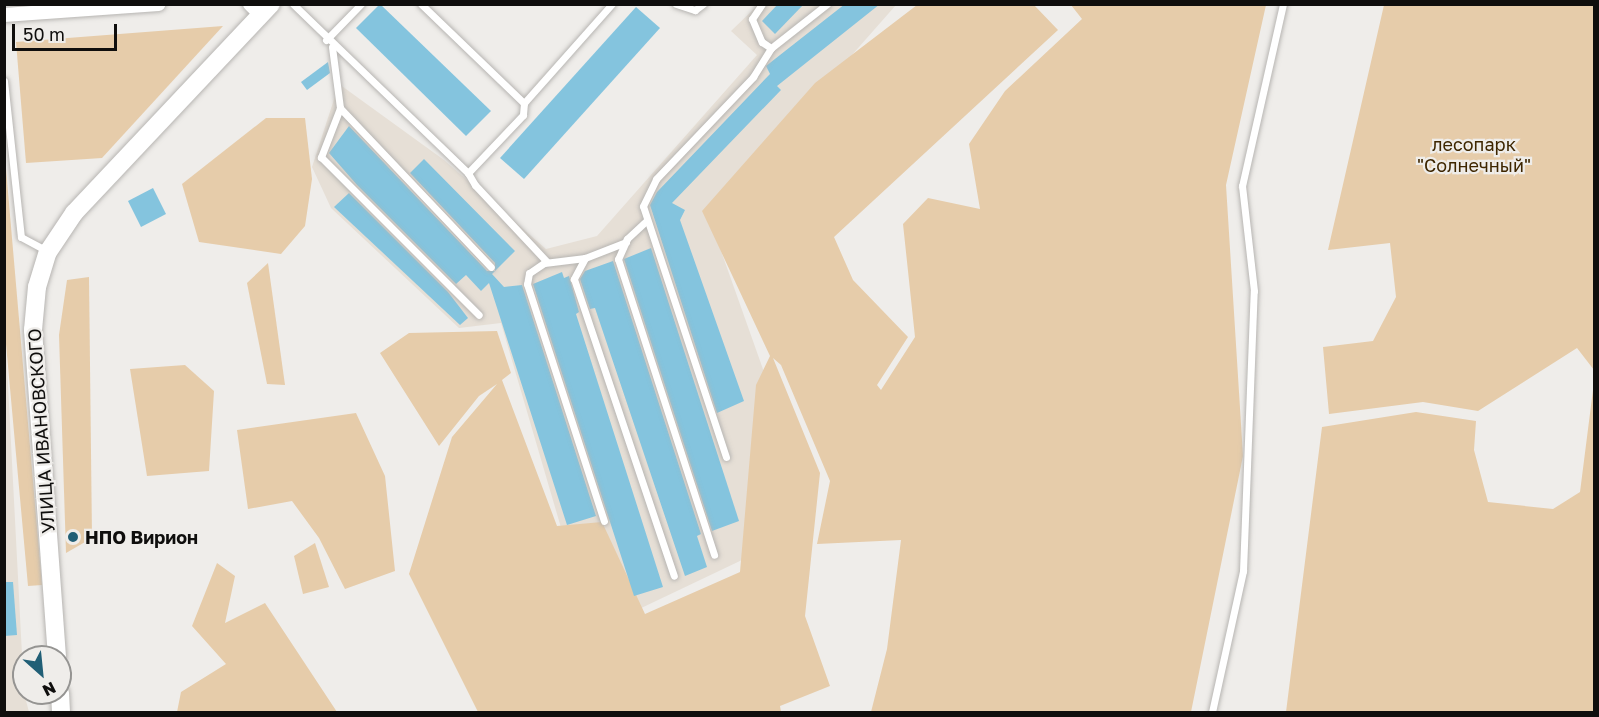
<!DOCTYPE html>
<html>
<head>
<meta charset="utf-8">
<style>
	body { margin:0 }
	#map { position:relative; width:1599px; height:717px; overflow:hidden; background:#efedea; font-family:"Golos Text",sans-serif }
	div>[style] { position:absolute }
	.built>* { inset:0; background:#e6dfd6 }
	.green>* { inset:0; background:#e6ccaa }
	.building>* { inset:0; background:#84c4de }
	.roads { filter:drop-shadow(0 0 2px #b7b5b2) drop-shadow(0 0 2px #b7b5b2) }
	.lane>* { height:7px; margin:-3.5px; padding:0 3.5px; transform-origin:3.5px; border-radius:3.5px; background:#fff }
	.street>* { height:14px; margin:-7px; padding:0 7px; transform-origin:7px; border-radius:7px; background:#fff }
	.secondary>* { height:18px; margin:-9px; padding:0 9px; transform-origin:9px; border-radius:9px; background:#fff }
	.dots>* { width:16px; height:16px; translate:-50% -50%; box-sizing:border-box; border:3px solid #efedea; border-radius:50% }
	span { translate:-50% -50%; white-space:nowrap; text-align:center; line-height:1.15; -webkit-text-stroke:4.5px #efedea; paint-order:stroke }
	.park-label { font-size:18px; color:#3e2600 }
	.street-label { font-size:18px; color:#0f0e0d }
	.poi-label { font-size:18px; color:#0f0e0d; font-weight:700 }
	.left { translate:0 -50%; text-align:left }
	.frame { position:absolute; inset:0; border:6px solid #0f0e0d; pointer-events:none }
	.north { position:absolute; left:12px; top:645px; width:60px; height:60px; box-sizing:border-box; background:#efedea; border:2px solid #959492; border-radius:50%; rotate:153deg; font-size:16px; font-weight:700; line-height:24px; text-align:center; color:#0f0e0d }
	.north::after { content:''; display:block; margin:auto; width:21px; height:27px; background:#215f76; clip-path:polygon(50% 0,100% 100%,50% 72%,0 100%) }
	.scale { position:absolute; left:12px; top:24px; width:105px; height:27px; box-sizing:border-box; border:3px solid #0f0e0d; border-top:0; padding-left:8px; font-size:18px; line-height:21px; white-space:nowrap; color:#0f0e0d; -webkit-text-stroke:4px #efedea; paint-order:stroke }
</style>
</head>
<body>
<div id="map">
	<div class="built">
		<i style="clip-path:polygon(758px 5px,896px 5px,709px 217px,769px 386px,742px 560px,635px 611px,562px 531px,501px 323px,459px 328px,331px 208px,312px 167px,339px 84px,444px 160px,546px 249px,597px 236px,757px 55px,731px 31px)"></i>
		<i style="clip-path:polygon(4px 308px,24px 693px,29px 712px,5px 712px)"></i>
	</div>
	<div class="green">
		<i style="clip-path:polygon(917px 5px,1034px 5px,1058px 30px,834px 237px,853px 280px,908px 337px,877px 385px,881px 390px,915px 337px,903px 224px,928px 198px,980px 209px,969px 144px,1005px 91px,1082px 19px,1071px 5px,1266px 5px,1226px 185px,1243px 456px,1191px 712px,871px 712px,887px 649px,901px 540px,817px 544px,830px 481px,781px 365px,773px 358px,820px 473px,805px 616px,830px 686px,780px 706px,781px 712px,478px 712px,409px 574px,452px 437px,497px 384px,479px 396px,439px 446px,380px 353px,409px 333px,497px 331px,511px 373px,502px 380px,557px 526px,602px 522px,645px 614px,740px 572px,756px 385px,770px 356px,702px 211px,815px 83px)"></i>
		<i style="clip-path:polygon(1384px 5px,1594px 5px,1594px 370px,1577px 348px,1478px 411px,1423px 402px,1329px 414px,1323px 347px,1373px 341px,1396px 297px,1390px 243px,1328px 250px)"></i>
		<i style="clip-path:polygon(223px 26px,102px 158px,26px 163px,16px 42px)"></i>
		<i style="clip-path:polygon(266px 118px,305px 118px,312px 179px,305px 226px,281px 254px,199px 242px,182px 184px)"></i>
		<i style="clip-path:polygon(5px 157px,42px 585px,28px 586px,5px 333px)"></i>
		<i style="clip-path:polygon(268px 263px,285px 385px,267px 384px,247px 283px)"></i>
		<i style="clip-path:polygon(89px 277px,92px 538px,66px 553px,59px 335px,67px 280px)"></i>
		<i style="clip-path:polygon(185px 365px,214px 391px,209px 471px,147px 476px,130px 369px)"></i>
		<i style="clip-path:polygon(1594px 382px,1594px 712px,1286px 712px,1322px 427px,1416px 412px,1476px 421px,1474px 450px,1488px 502px,1553px 509px,1580px 492px)"></i>
		<i style="clip-path:polygon(356px 413px,385px 476px,395px 571px,345px 589px,319px 538px,292px 501px,248px 509px,237px 430px)"></i>
		<i style="clip-path:polygon(315px 543px,329px 587px,303px 594px,294px 556px)"></i>
		<i style="clip-path:polygon(217px 563px,235px 576px,225px 623px,265px 603px,337px 712px,177px 712px,181px 692px,226px 664px,192px 626px)"></i>
	</div>
	<div class="building">
		<i style="clip-path:polygon(380px 4px,491px 111px,466px 136px,356px 28px)"></i>
		<i style="clip-path:polygon(778px 4px,804px 4px,775px 34px,762px 21px)"></i>
		<i style="clip-path:polygon(845px 4px,880px 4px,777px 86px,781px 90px,672px 203px,685px 210px,680px 220px,744px 401px,717px 413px,650px 205px,657px 192px,770px 74px,766px 66px)"></i>
		<i style="clip-path:polygon(636px 7px,660px 28px,524px 179px,500px 158px)"></i>
		<i style="clip-path:polygon(328px 62px,330px 73px,307px 90px,301px 82px)"></i>
		<i style="clip-path:polygon(349px 126px,487px 271px,495px 271px,495px 263px,410px 173px,424px 159px,515px 251px,492px 274px,504px 287px,522px 285px,596px 516px,567px 525px,489px 283px,481px 291px,466px 275px,456px 284px,357px 185px,329px 153px)"></i>
		<i style="clip-path:polygon(153px 188px,166px 214px,141px 227px,128px 201px)"></i>
		<i style="clip-path:polygon(349px 193px,448px 292px,468px 318px,460px 325px,334px 207px)"></i>
		<i style="clip-path:polygon(651px 248px,739px 521px,712px 531px,624px 259px)"></i>
		<i style="clip-path:polygon(613px 261px,701px 534px,697px 536px,707px 567px,685px 576px,595px 308px,590px 309px,580px 279px,585px 271px)"></i>
		<i style="clip-path:polygon(562px 272px,564px 278px,569px 276px,579px 312px,576px 314px,663px 587px,634px 596px,533px 284px)"></i>
		<i style="clip-path:polygon(4px 582px,13px 582px,17px 635px,4px 636px)"></i>
	</div>
	<div class="roads">
		<div class="lane">
			<i style="left:293px;top:4px;width:243px;rotate:44deg"></i>
			<i style="left:421px;top:4px;width:143px;rotate:43.9deg"></i>
			<i style="left:524px;top:103px;width:12px;rotate:95deg"></i>
			<i style="left:523px;top:115px;width:80px;rotate:133.5deg"></i>
			<i style="left:468px;top:173px;width:14px;rotate:60deg"></i>
			<i style="left:475px;top:185px;width:105px;rotate:46.9deg"></i>
			<i style="left:676px;top:4px;width:20px;rotate:18deg"></i>
			<i style="left:695px;top:10px;width:10px;rotate:-37deg"></i>
			<i style="left:762px;top:4px;width:18px;rotate:124deg"></i>
			<i style="left:752px;top:19px;width:25px;rotate:67deg"></i>
			<i style="left:762px;top:42px;width:11px;rotate:34deg"></i>
			<i style="left:326px;top:40px;width:50px;rotate:-45.8deg"></i>
			<i style="left:332px;top:47px;width:62px;rotate:82.5deg"></i>
			<i style="left:340px;top:108px;width:53px;rotate:111.2deg"></i>
			<i style="left:321px;top:157px;width:223px;rotate:45deg"></i>
			<i style="left:4px;top:81px;width:157px;rotate:83.8deg"></i>
			<i style="left:21px;top:237px;width:30px;rotate:28deg"></i>
			<i style="left:524px;top:103px;width:132px;rotate:-48.4deg"></i>
			<i style="left:340px;top:108px;width:219px;rotate:46.5deg"></i>
			<i style="left:645px;top:222px;width:25px;rotate:137deg"></i>
			<i style="left:627px;top:239px;width:22px;rotate:114deg"></i>
			<i style="left:618px;top:259px;width:311px;rotate:72deg"></i>
			<i style="left:626px;top:242px;width:44px;rotate:158.7deg"></i>
			<i style="left:585px;top:258px;width:24px;rotate:118deg"></i>
			<i style="left:574px;top:279px;width:313px;rotate:71.4deg"></i>
			<i style="left:585px;top:258px;width:41px;rotate:173deg"></i>
			<i style="left:544px;top:263px;width:18px;rotate:146deg"></i>
			<i style="left:529px;top:273px;width:11px;rotate:100deg"></i>
			<i style="left:527px;top:284px;width:249px;rotate:72deg"></i>
			<i style="left:726px;top:457px;width:264px;rotate:-108.3deg"></i>
			<i style="left:643px;top:206px;width:30px;rotate:-64deg"></i>
			<i style="left:656px;top:179px;width:141px;rotate:-46.4deg"></i>
			<i style="left:753px;top:77px;width:34px;rotate:-58deg"></i>
			<i style="left:771px;top:48px;width:71px;rotate:-38.2deg"></i>
			<i style="left:1212px;top:712px;width:144px;rotate:-77.6deg"></i>
			<i style="left:1243px;top:571px;width:280px;rotate:-87.8deg"></i>
			<i style="left:1254px;top:291px;width:106px;rotate:-96.5deg"></i>
			<i style="left:1242px;top:186px;width:187px;rotate:-77.3deg"></i>
		</div>
		<div class="street">
			<i style="left:250px;top:4px;width:16px;rotate:45deg"></i>
			<i style="left:4px;top:15px;width:155px;rotate:-4.1deg"></i>
		</div>
		<div class="secondary">
			<i style="left:57px;top:657px;width:328px;rotate:-94.2deg"></i>
			<i style="left:33px;top:330px;width:43px;rotate:-84.7deg"></i>
			<i style="left:37px;top:287px;width:37px;rotate:-73deg"></i>
			<i style="left:48px;top:252px;width:47px;rotate:-56.3deg"></i>
			<i style="left:74px;top:213px;width:287px;rotate:-46.7deg"></i>
			<i style="left:60px;top:693px;width:19px;rotate:87deg"></i>
		</div>
	</div>
	<div class="dots">
		<i style="left:73px;top:537px;background:#215f76"></i>
	</div>
	<div class="park-label">
		<span style="left:1474px;top:155px">лесопарк<br>"Солнечный"</span>
	</div>
	<div class="street-label">
		<span style="left:41px;top:431px;rotate:-94deg">УЛИЦА ИВАНОВСКОГО</span>
	</div>
	<div class="poi-label">
		<span class="left" style="left:85px;top:537px">НПО Вирион</span>
	</div>
	<div class="frame"></div>
	<div class="north">N</div>
	<div class="scale">50 m</div>
</div>
</body>
</html>
